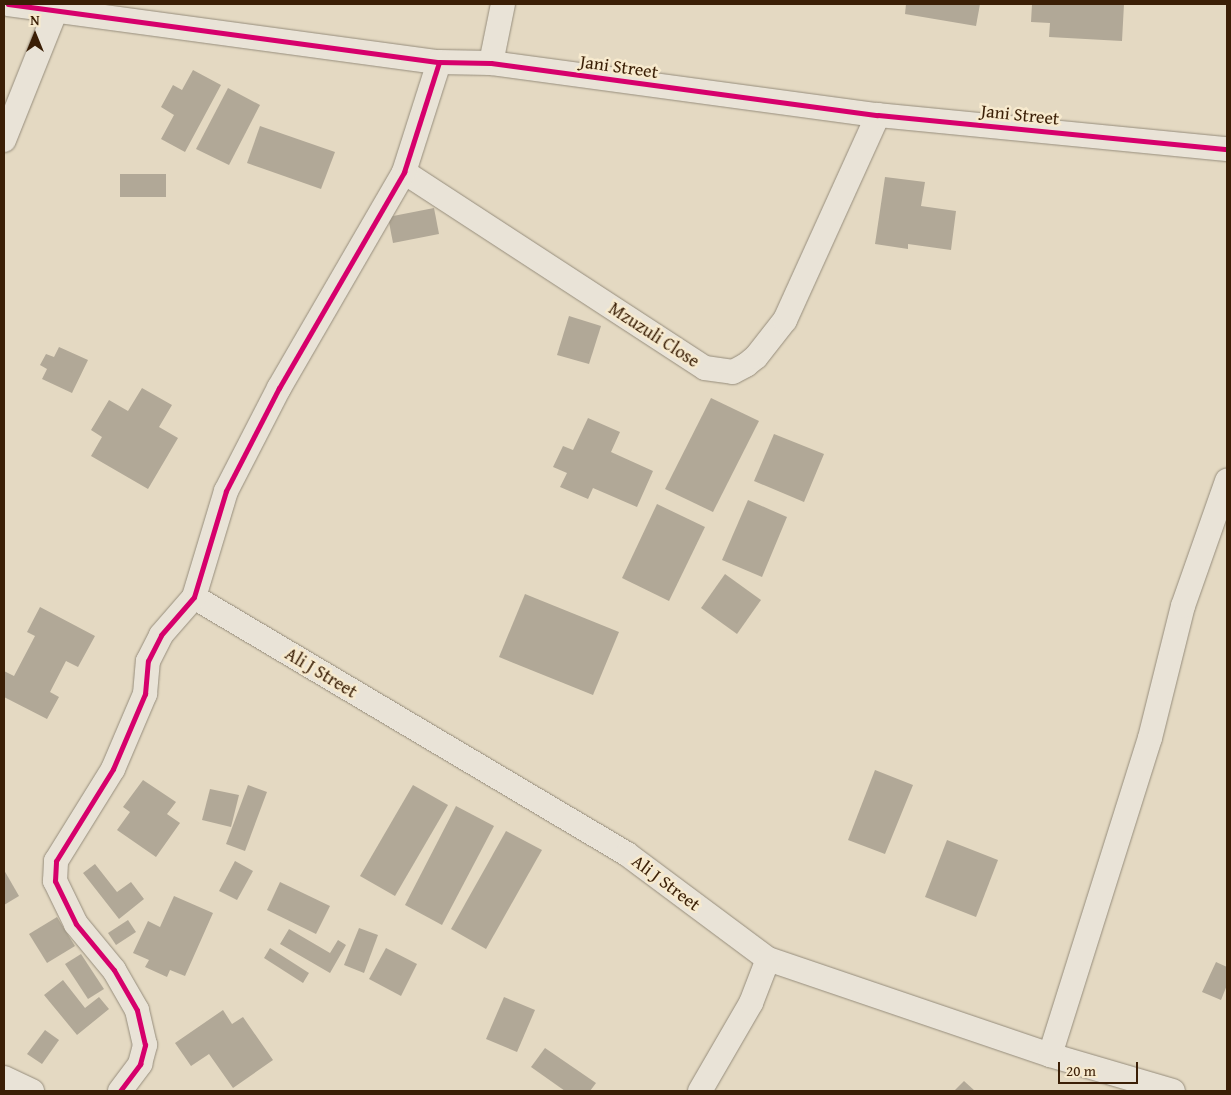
<!DOCTYPE html>
<html>
<head>
<meta charset="utf-8">
<style>
	body { margin:0 }
	#map { position:relative; width:1231px; height:1095px; overflow:hidden; background:#e4d9c2; font-family:"Gentium Book Plus",serif }
	div>[style] { position:absolute }
	.building>* { inset:0; background:#b1a897 }
	.roads { filter:drop-shadow(0 0 1px #968d7c) drop-shadow(0 0 1px #968d7c) }
	.minor>* { height:24px; margin:-12px; padding:0 12px; transform-origin:12px; border-radius:12px; background:#e9e3d7 }
	.cycleway>* { height:5px; margin:-2.5px; padding:0 2.5px; transform-origin:2.5px; border-radius:2.5px; background:#d6006c }
	span { translate:-50% -50%; white-space:nowrap; text-align:center; line-height:1.15; -webkit-text-stroke:5px #f7eace; paint-order:stroke }
	.street-label { font-size:18px; color:#3b1f06 }
	.frame { position:absolute; inset:0; border:5px solid #3b1f06; pointer-events:none }
	.north { position:absolute; left:10px; top:10px; width:50px; height:50px; -webkit-text-stroke:4px #f7eace; paint-order:stroke; rotate:0deg; font-size:14px; font-weight:700; line-height:20px; text-align:center; color:#3b1f06 }
	.north::after { content:''; display:block; margin:auto; width:18px; height:22px; background:#3b1f06; clip-path:polygon(50% 0,100% 100%,50% 72%,0 100%) }
	.scale { position:absolute; left:1058px; top:1062px; width:80px; height:22px; box-sizing:border-box; border:2px solid #3b1f06; border-top:0; padding-left:6px; font-size:15px; line-height:18px; white-space:nowrap; color:#3b1f06; -webkit-text-stroke:4px #f7eace; paint-order:stroke }
</style>
</head>
<body>
<div id="map">
	<div class="building">
		<i style="clip-path:polygon(906px 4px,980px 4px,976px 26px,905px 14px)"></i>
		<i style="clip-path:polygon(1032px 4px,1124px 4px,1122px 41px,1049px 37px,1050px 23px,1031px 22px)"></i>
		<i style="clip-path:polygon(193px 70px,221px 85px,185px 152px,161px 139px,174px 115px,161px 107px,173px 85px,182px 90px)"></i>
		<i style="clip-path:polygon(228px 88px,260px 105px,229px 165px,196px 149px)"></i>
		<i style="clip-path:polygon(260px 126px,335px 152px,321px 189px,247px 163px)"></i>
		<i style="clip-path:polygon(120px 174px,166px 174px,166px 197px,120px 197px)"></i>
		<i style="clip-path:polygon(885px 177px,925px 182px,921px 206px,956px 211px,951px 250px,908px 244px,908px 249px,875px 244px)"></i>
		<i style="clip-path:polygon(434px 208px,439px 234px,393px 243px,388px 217px)"></i>
		<i style="clip-path:polygon(569px 316px,601px 326px,589px 364px,557px 355px)"></i>
		<i style="clip-path:polygon(59px 347px,88px 360px,72px 393px,42px 379px,47px 369px,40px 365px,46px 354px,54px 357px)"></i>
		<i style="clip-path:polygon(142px 388px,172px 405px,159px 427px,178px 438px,148px 489px,91px 456px,102px 437px,91px 430px,109px 400px,128px 411px)"></i>
		<i style="clip-path:polygon(711px 398px,759px 421px,713px 512px,665px 489px)"></i>
		<i style="clip-path:polygon(588px 418px,620px 432px,611px 452px,653px 471px,637px 507px,593px 488px,588px 499px,560px 487px,567px 473px,553px 467px,563px 446px,573px 450px)"></i>
		<i style="clip-path:polygon(774px 434px,824px 454px,804px 502px,754px 481px)"></i>
		<i style="clip-path:polygon(748px 500px,787px 517px,762px 577px,722px 560px)"></i>
		<i style="clip-path:polygon(657px 504px,705px 527px,669px 601px,622px 578px)"></i>
		<i style="clip-path:polygon(725px 574px,761px 600px,737px 634px,701px 608px)"></i>
		<i style="clip-path:polygon(525px 594px,619px 632px,593px 695px,499px 657px)"></i>
		<i style="clip-path:polygon(40px 607px,95px 636px,78px 667px,66px 661px,50px 692px,59px 697px,47px 719px,4px 697px,4px 671px,14px 676px,35px 636px,27px 632px)"></i>
		<i style="clip-path:polygon(875px 770px,913px 785px,885px 854px,848px 840px)"></i>
		<i style="clip-path:polygon(143px 780px,176px 802px,167px 814px,180px 823px,156px 857px,117px 830px,130px 812px,123px 807px)"></i>
		<i style="clip-path:polygon(248px 785px,267px 792px,245px 851px,226px 844px)"></i>
		<i style="clip-path:polygon(413px 785px,448px 805px,395px 896px,360px 876px)"></i>
		<i style="clip-path:polygon(210px 789px,239px 795px,231px 827px,202px 820px)"></i>
		<i style="clip-path:polygon(456px 806px,494px 826px,442px 925px,405px 905px)"></i>
		<i style="clip-path:polygon(506px 831px,542px 850px,486px 949px,451px 929px)"></i>
		<i style="clip-path:polygon(947px 840px,998px 860px,976px 917px,925px 897px)"></i>
		<i style="clip-path:polygon(235px 861px,253px 871px,237px 900px,219px 891px)"></i>
		<i style="clip-path:polygon(95px 864px,117px 892px,131px 882px,144px 899px,119px 919px,83px 873px)"></i>
		<i style="clip-path:polygon(4px 870px,19px 896px,4px 905px)"></i>
		<i style="clip-path:polygon(280px 882px,330px 906px,316px 934px,267px 910px)"></i>
		<i style="clip-path:polygon(174px 896px,213px 913px,185px 976px,170px 970px,167px 977px,145px 967px,149px 960px,133px 953px,148px 921px,160px 927px)"></i>
		<i style="clip-path:polygon(57px 917px,75px 946px,47px 963px,29px 934px)"></i>
		<i style="clip-path:polygon(128px 920px,136px 932px,116px 945px,108px 933px)"></i>
		<i style="clip-path:polygon(359px 928px,378px 935px,364px 973px,344px 965px)"></i>
		<i style="clip-path:polygon(289px 929px,330px 953px,338px 940px,346px 945px,330px 973px,280px 944px)"></i>
		<i style="clip-path:polygon(270px 948px,309px 973px,303px 983px,264px 958px)"></i>
		<i style="clip-path:polygon(386px 948px,417px 964px,401px 996px,369px 979px)"></i>
		<i style="clip-path:polygon(81px 954px,104px 989px,88px 999px,65px 964px)"></i>
		<i style="clip-path:polygon(1216px 962px,1227px 967px,1227px 985px,1221px 1000px,1202px 992px)"></i>
		<i style="clip-path:polygon(63px 980px,85px 1008px,99px 997px,109px 1009px,77px 1035px,44px 995px)"></i>
		<i style="clip-path:polygon(504px 997px,535px 1010px,517px 1052px,486px 1039px)"></i>
		<i style="clip-path:polygon(223px 1010px,232px 1024px,243px 1017px,273px 1060px,233px 1088px,209px 1054px,191px 1066px,175px 1043px)"></i>
		<i style="clip-path:polygon(45px 1030px,59px 1040px,42px 1064px,27px 1054px)"></i>
		<i style="clip-path:polygon(545px 1048px,596px 1083px,590px 1091px,565px 1091px,531px 1067px)"></i>
		<i style="clip-path:polygon(964px 1081px,975px 1091px,954px 1091px)"></i>
	</div>
	<div class="roads">
		<div class="minor">
			<i style="left:8px;top:4px;width:435px;rotate:7.7deg"></i>
			<i style="left:439px;top:62px;width:52px;rotate:1.1deg"></i>
			<i style="left:491px;top:63px;width:390px;rotate:7.7deg"></i>
			<i style="left:878px;top:115px;width:351px;rotate:5.6deg"></i>
			<i style="left:491px;top:63px;width:60px;rotate:-78.5deg"></i>
			<i style="left:4px;top:140px;width:140px;rotate:-68.2deg"></i>
			<i style="left:404px;top:172px;width:359px;rotate:33.1deg"></i>
			<i style="left:705px;top:368px;width:28px;rotate:8deg"></i>
			<i style="left:733px;top:372px;width:15px;rotate:-28deg"></i>
			<i style="left:746px;top:365px;width:13px;rotate:-39deg"></i>
			<i style="left:756px;top:357px;width:47px;rotate:-51.9deg"></i>
			<i style="left:785px;top:320px;width:225px;rotate:-65.6deg"></i>
			<i style="left:194px;top:597px;width:504px;rotate:30.69deg"></i>
			<i style="left:627px;top:854px;width:176px;rotate:36.7deg"></i>
			<i style="left:768px;top:959px;width:298px;rotate:18.8deg"></i>
			<i style="left:1050px;top:1055px;width:128px;rotate:16.3deg"></i>
			<i style="left:1050px;top:1055px;width:332px;rotate:-72.5deg"></i>
			<i style="left:1150px;top:738px;width:136px;rotate:-76deg"></i>
			<i style="left:1183px;top:606px;width:133px;rotate:-70.6deg"></i>
			<i style="left:4px;top:1078px;width:31px;rotate:25deg"></i>
			<i style="left:120px;top:1091px;width:34px;rotate:-53deg"></i>
			<i style="left:140px;top:1064px;width:20px;rotate:-75deg"></i>
			<i style="left:145px;top:1045px;width:36px;rotate:-103deg"></i>
			<i style="left:137px;top:1010px;width:46px;rotate:-119.9deg"></i>
			<i style="left:114px;top:970px;width:60px;rotate:-129.6deg"></i>
			<i style="left:76px;top:924px;width:48px;rotate:-116deg"></i>
			<i style="left:55px;top:881px;width:20px;rotate:-87deg"></i>
			<i style="left:56px;top:861px;width:108px;rotate:-58.2deg"></i>
			<i style="left:113px;top:769px;width:82px;rotate:-66.9deg"></i>
			<i style="left:145px;top:694px;width:33px;rotate:-85deg"></i>
			<i style="left:148px;top:661px;width:29px;rotate:-63deg"></i>
			<i style="left:161px;top:635px;width:50px;rotate:-49deg"></i>
			<i style="left:194px;top:597px;width:111px;rotate:-73.2deg"></i>
			<i style="left:226px;top:491px;width:116px;rotate:-62.8deg"></i>
			<i style="left:279px;top:388px;width:250px;rotate:-59.9deg"></i>
			<i style="left:404px;top:172px;width:115px;rotate:-72.3deg"></i>
			<i style="left:700px;top:1091px;width:102px;rotate:-59.9deg"></i>
			<i style="left:751px;top:1003px;width:47px;rotate:-68.9deg"></i>
		</div>
	</div>
	<div class="cycleway">
		<i style="left:8px;top:4px;width:435px;rotate:7.7deg"></i>
		<i style="left:439px;top:62px;width:52px;rotate:1.1deg"></i>
		<i style="left:491px;top:63px;width:390px;rotate:7.7deg"></i>
		<i style="left:878px;top:115px;width:351px;rotate:5.6deg"></i>
		<i style="left:120px;top:1091px;width:34px;rotate:-53deg"></i>
		<i style="left:140px;top:1064px;width:20px;rotate:-75deg"></i>
		<i style="left:145px;top:1045px;width:36px;rotate:-103deg"></i>
		<i style="left:137px;top:1010px;width:46px;rotate:-119.9deg"></i>
		<i style="left:114px;top:970px;width:60px;rotate:-129.6deg"></i>
		<i style="left:76px;top:924px;width:48px;rotate:-116deg"></i>
		<i style="left:55px;top:881px;width:20px;rotate:-87deg"></i>
		<i style="left:56px;top:861px;width:108px;rotate:-58.2deg"></i>
		<i style="left:113px;top:769px;width:82px;rotate:-66.9deg"></i>
		<i style="left:145px;top:694px;width:33px;rotate:-85deg"></i>
		<i style="left:148px;top:661px;width:29px;rotate:-63deg"></i>
		<i style="left:161px;top:635px;width:50px;rotate:-49deg"></i>
		<i style="left:194px;top:597px;width:111px;rotate:-73.2deg"></i>
		<i style="left:226px;top:491px;width:116px;rotate:-62.8deg"></i>
		<i style="left:279px;top:388px;width:250px;rotate:-59.9deg"></i>
		<i style="left:404px;top:172px;width:115px;rotate:-72.3deg"></i>
	</div>
	<div class="street-label">
		<span style="left:619px;top:67px;rotate:8deg">Jani Street</span>
		<span style="left:1020px;top:115px;rotate:6deg">Jani Street</span>
		<span style="left:654px;top:335px;rotate:33deg">Mzuzuli Close</span>
		<span style="left:321px;top:673px;rotate:31deg">Ali J Street</span>
		<span style="left:666px;top:883px;rotate:37deg">Ali J Street</span>
	</div>
	<div class="frame"></div>
	<div class="north">N</div>
	<div class="scale">20 m</div>
</div>
</body>
</html>
